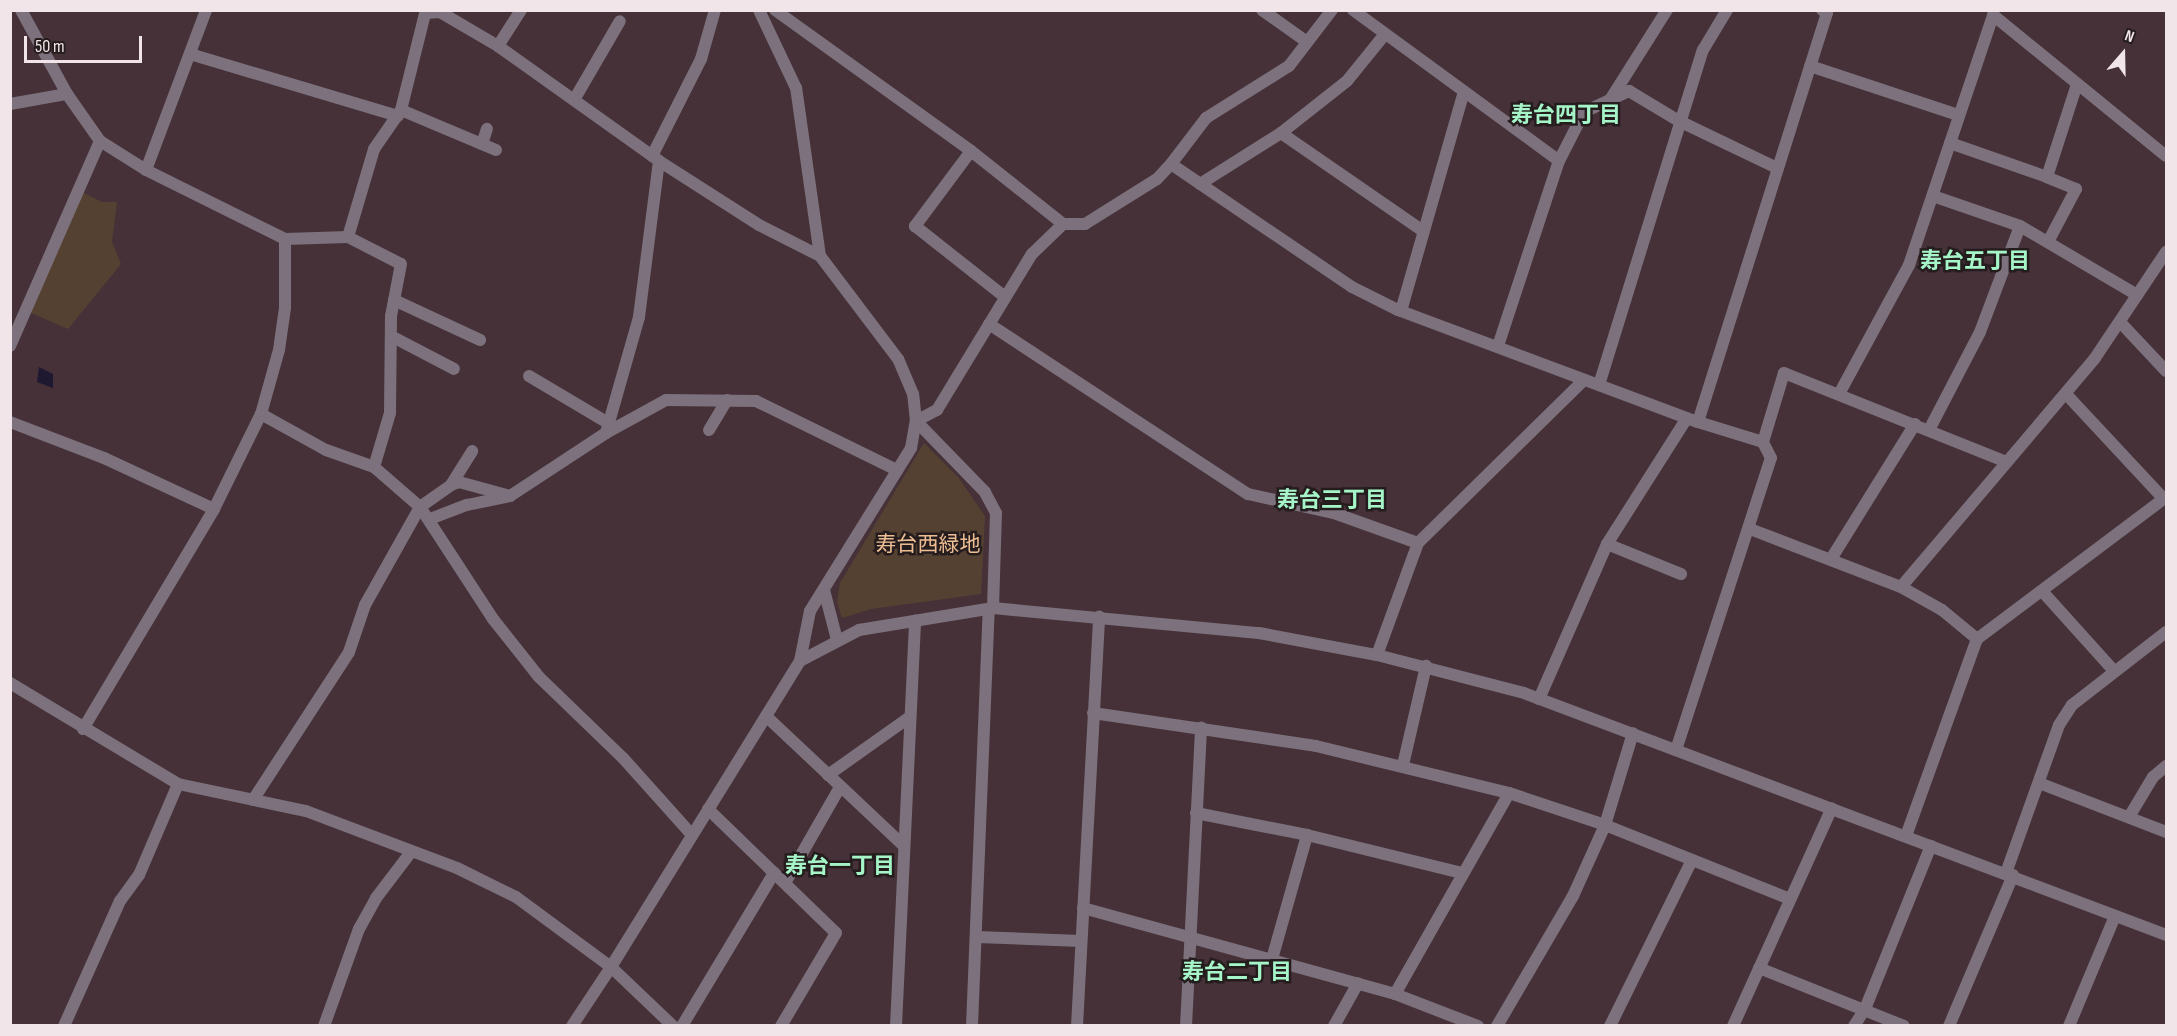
<!DOCTYPE html>
<html>
<head>
<meta charset="utf-8">
<style>
	body { margin:0 }
	#map { position:relative; width:2177px; height:1036px; overflow:hidden; background:#453137; font-family:"Sofia Sans Condensed","Noto Sans JP",sans-serif }
	div>[style] { position:absolute }
	.green>* { inset:0; background:#554131 }
	.water>* { inset:0; background:#1f1831 }
	.minor>* { height:12px; margin:-6px; padding:0 6px; transform-origin:6px; border-radius:6px; background:#7c717c }
	.tertiary>* { height:12px; margin:-6px; padding:0 6px; transform-origin:6px; border-radius:6px; background:#7c717c }
	span { translate:-50% -50%; white-space:nowrap; text-align:center; line-height:1.15; -webkit-text-stroke:5px #251c1e; paint-order:stroke }
	.park-label { font-size:21px; color:#ecbd93 }
	.neighbourhood-label { font-size:22px; color:#a5f5c8; font-weight:700 }
	.frame { position:absolute; inset:0; border:12px solid #f2e5e9; pointer-events:none }
	.north { position:absolute; left:2093px; top:24px; width:60px; height:60px; -webkit-text-stroke:4px #251c1e; paint-order:stroke; rotate:20deg; font-size:16px; font-weight:700; line-height:24px; text-align:center; color:#f2e5e9 }
	.north::after { content:''; display:block; margin:auto; width:21px; height:27px; background:#f2e5e9; clip-path:polygon(50% 0,100% 100%,50% 72%,0 100%) }
	.scale { position:absolute; left:24px; top:36px; width:118px; height:27px; box-sizing:border-box; border:3px solid #f2e5e9; border-top:0; padding-left:8px; font-size:18px; line-height:21px; white-space:nowrap; color:#f2e5e9; -webkit-text-stroke:4px #251c1e; paint-order:stroke }
</style>
</head>
<body>
<div id="map">
	<div class="green">
		<i style="clip-path:polygon(82px 192px,102px 202px,117px 202px,112px 242px,121px 264px,68px 329px,29px 312px)"></i>
		<i style="clip-path:polygon(924px 443px,958px 477px,985px 516px,981px 594px,871px 609px,842px 618px,837px 602px,840px 583px)"></i>
	</div>
	<div class="water">
		<i style="clip-path:polygon(39px 367px,53px 374px,53px 388px,37px 382px)"></i>
	</div>
	<div class="minor">
		<i style="left:21px;top:10px;width:96px;rotate:61.3deg"></i>
		<i style="left:67px;top:94px;width:57px;rotate:54.9deg"></i>
		<i style="left:100px;top:141px;width:54px;rotate:32.2deg"></i>
		<i style="left:146px;top:170px;width:155px;rotate:26.4deg"></i>
		<i style="left:285px;top:239px;width:63px;rotate:-1.8deg"></i>
		<i style="left:348px;top:237px;width:59px;rotate:27deg"></i>
		<i style="left:401px;top:264px;width:53px;rotate:100.9deg"></i>
		<i style="left:391px;top:316px;width:97px;rotate:90.6deg"></i>
		<i style="left:390px;top:413px;width:56px;rotate:106.5deg"></i>
		<i style="left:775px;top:10px;width:241px;rotate:35.7deg"></i>
		<i style="left:971px;top:151px;width:117px;rotate:38.4deg"></i>
		<i style="left:1063px;top:224px;width:22px"></i>
		<i style="left:1085px;top:224px;width:85px;rotate:-32deg"></i>
		<i style="left:1157px;top:179px;width:21px;rotate:-47deg"></i>
		<i style="left:1171px;top:164px;width:219px;rotate:34.2deg"></i>
		<i style="left:1352px;top:287px;width:51px;rotate:26.6deg"></i>
		<i style="left:1398px;top:310px;width:320px;rotate:20.5deg"></i>
		<i style="left:1698px;top:422px;width:68px;rotate:17.1deg"></i>
		<i style="left:1262px;top:10px;width:55px;rotate:35.4deg"></i>
		<i style="left:1353px;top:10px;width:255px;rotate:36.2deg"></i>
		<i style="left:426px;top:13px;width:14px;rotate:-4deg"></i>
		<i style="left:440px;top:12px;width:67px;rotate:30.4deg"></i>
		<i style="left:498px;top:46px;width:198px;rotate:35.5deg"></i>
		<i style="left:659px;top:161px;width:119px;rotate:32.6deg"></i>
		<i style="left:759px;top:225px;width:68px;rotate:26.9deg"></i>
		<i style="left:498px;top:46px;width:43px;rotate:-57.4deg"></i>
		<i style="left:190px;top:54px;width:217px;rotate:16.6deg"></i>
		<i style="left:1810px;top:66px;width:156px;rotate:18.3deg"></i>
		<i style="left:574px;top:100px;width:91px;rotate:-59.8deg"></i>
		<i style="left:1610px;top:100px;width:107px;rotate:-57.7deg"></i>
		<i style="left:10px;top:104px;width:58px;rotate:-10deg"></i>
		<i style="left:401px;top:110px;width:103px;rotate:22.8deg"></i>
		<i style="left:1281px;top:133px;width:173px;rotate:34.6deg"></i>
		<i style="left:1950px;top:143px;width:103px;rotate:19.3deg"></i>
		<i style="left:482px;top:144px;width:16px;rotate:-72deg"></i>
		<i style="left:971px;top:151px;width:94px;rotate:126.7deg"></i>
		<i style="left:915px;top:226px;width:115px;rotate:38.3deg"></i>
		<i style="left:652px;top:156px;width:109px;rotate:-63.2deg"></i>
		<i style="left:701px;top:59px;width:51px;rotate:-74.1deg"></i>
		<i style="left:1171px;top:164px;width:58px;rotate:-52.7deg"></i>
		<i style="left:1206px;top:118px;width:98px;rotate:-32.1deg"></i>
		<i style="left:1289px;top:66px;width:71px;rotate:-52.5deg"></i>
		<i style="left:146px;top:170px;width:171px;rotate:-69.4deg"></i>
		<i style="left:1200px;top:184px;width:96px;rotate:-32.2deg"></i>
		<i style="left:1281px;top:133px;width:84px;rotate:-38.2deg"></i>
		<i style="left:1347px;top:81px;width:60px;rotate:-51deg"></i>
		<i style="left:1933px;top:196px;width:92px;rotate:19deg"></i>
		<i style="left:2020px;top:226px;width:136px;rotate:30.5deg"></i>
		<i style="left:348px;top:237px;width:92px;rotate:-73.5deg"></i>
		<i style="left:374px;top:149px;width:47px;rotate:-55.3deg"></i>
		<i style="left:401px;top:110px;width:103px;rotate:-76deg"></i>
		<i style="left:2048px;top:242px;width:60px;rotate:-62.2deg"></i>
		<i style="left:2076px;top:189px;width:31px;rotate:-158deg"></i>
		<i style="left:2047px;top:177px;width:98px;rotate:-72.1deg"></i>
		<i style="left:394px;top:300px;width:95px;rotate:24.9deg"></i>
		<i style="left:1401px;top:311px;width:228px;rotate:-74deg"></i>
		<i style="left:2120px;top:322px;width:67px;rotate:46.8deg"></i>
		<i style="left:989px;top:324px;width:310px;rotate:33.3deg"></i>
		<i style="left:1248px;top:494px;width:88px;rotate:12.5deg"></i>
		<i style="left:1334px;top:513px;width:89px;rotate:19.7deg"></i>
		<i style="left:1418px;top:543px;width:119px;rotate:110.1deg"></i>
		<i style="left:391px;top:336px;width:71px;rotate:27.6deg"></i>
		<i style="left:10px;top:346px;width:224px;rotate:-66.3deg"></i>
		<i style="left:1498px;top:346px;width:195px;rotate:-71.8deg"></i>
		<i style="left:1559px;top:161px;width:55px;rotate:-63deg"></i>
		<i style="left:1584px;top:112px;width:50px;rotate:-25deg"></i>
		<i style="left:1629px;top:91px;width:58px;rotate:31deg"></i>
		<i style="left:1679px;top:121px;width:109px;rotate:25.6deg"></i>
		<i style="left:529px;top:376px;width:92px;rotate:30.7deg"></i>
		<i style="left:1599px;top:385px;width:351px;rotate:-72.8deg"></i>
		<i style="left:1703px;top:50px;width:47px;rotate:-59deg"></i>
		<i style="left:1839px;top:394px;width:147px;rotate:-61.5deg"></i>
		<i style="left:1909px;top:265px;width:264px;rotate:-71.4deg"></i>
		<i style="left:1993px;top:15px;width:223px;rotate:39.2deg"></i>
		<i style="left:2066px;top:394px;width:144px;rotate:47deg"></i>
		<i style="left:261px;top:414px;width:74px;rotate:29deg"></i>
		<i style="left:326px;top:450px;width:51px;rotate:19.5deg"></i>
		<i style="left:374px;top:467px;width:61px;rotate:41deg"></i>
		<i style="left:420px;top:507px;width:134px;rotate:56.9deg"></i>
		<i style="left:493px;top:619px;width:74px;rotate:51.6deg"></i>
		<i style="left:539px;top:677px;width:117px;rotate:44deg"></i>
		<i style="left:623px;top:758px;width:103px;rotate:48.1deg"></i>
		<i style="left:10px;top:422px;width:101px;rotate:21deg"></i>
		<i style="left:104px;top:458px;width:121px;rotate:24.9deg"></i>
		<i style="left:1698px;top:422px;width:429px;rotate:-72.5deg"></i>
		<i style="left:1827px;top:13px;width:6px;rotate:-149deg"></i>
		<i style="left:709px;top:430px;width:35px;rotate:-59deg"></i>
		<i style="left:1929px;top:430px;width:110px;rotate:-62.5deg"></i>
		<i style="left:1980px;top:332px;width:113px;rotate:-69.3deg"></i>
		<i style="left:606px;top:433px;width:121px;rotate:-74.1deg"></i>
		<i style="left:639px;top:317px;width:157px;rotate:-82.7deg"></i>
		<i style="left:451px;top:485px;width:40px;rotate:-58deg"></i>
		<i style="left:430px;top:519px;width:40px;rotate:-21deg"></i>
		<i style="left:467px;top:505px;width:44px;rotate:-11.8deg"></i>
		<i style="left:1750px;top:529px;width:162px;rotate:21deg"></i>
		<i style="left:1901px;top:587px;width:47px;rotate:29.3deg"></i>
		<i style="left:1942px;top:610px;width:45px;rotate:39.6deg"></i>
		<i style="left:1418px;top:543px;width:233px;rotate:-44.5deg"></i>
		<i style="left:1607px;top:544px;width:80px;rotate:22.1deg"></i>
		<i style="left:1831px;top:559px;width:159px;rotate:-58.1deg"></i>
		<i style="left:1901px;top:587px;width:300px;rotate:-49.7deg"></i>
		<i style="left:2095px;top:358px;width:128px;rotate:-56.2deg"></i>
		<i style="left:824px;top:590px;width:52px;rotate:75.4deg"></i>
		<i style="left:2042px;top:591px;width:108px;rotate:48deg"></i>
		<i style="left:993px;top:608px;width:95px;rotate:-88.2deg"></i>
		<i style="left:996px;top:513px;width:24px;rotate:-118deg"></i>
		<i style="left:985px;top:492px;width:99px;rotate:-134.2deg"></i>
		<i style="left:916px;top:421px;width:24px;rotate:-28deg"></i>
		<i style="left:937px;top:410px;width:183px;rotate:-58.7deg"></i>
		<i style="left:1032px;top:254px;width:43px;rotate:-44.1deg"></i>
		<i style="left:1539px;top:699px;width:169px;rotate:-66.3deg"></i>
		<i style="left:1607px;top:544px;width:149px;rotate:-57.6deg"></i>
		<i style="left:1093px;top:713px;width:225px;rotate:8.4deg"></i>
		<i style="left:1316px;top:746px;width:199px;rotate:13.7deg"></i>
		<i style="left:1509px;top:793px;width:101px;rotate:18.4deg"></i>
		<i style="left:1605px;top:825px;width:199px;rotate:21.8deg"></i>
		<i style="left:766px;top:716px;width:188px;rotate:43.3deg"></i>
		<i style="left:83px;top:729px;width:256px;rotate:-59.2deg"></i>
		<i style="left:214px;top:509px;width:106px;rotate:-63.7deg"></i>
		<i style="left:261px;top:414px;width:66px;rotate:-74.3deg"></i>
		<i style="left:279px;top:350px;width:42px;rotate:-81.9deg"></i>
		<i style="left:285px;top:308px;width:69px;rotate:-90deg"></i>
		<i style="left:1676px;top:750px;width:307px;rotate:-72deg"></i>
		<i style="left:1771px;top:458px;width:18px;rotate:-117deg"></i>
		<i style="left:1763px;top:442px;width:72px;rotate:-73.1deg"></i>
		<i style="left:1784px;top:373px;width:239px;rotate:21.8deg"></i>
		<i style="left:1403px;top:765px;width:102px;rotate:-76.9deg"></i>
		<i style="left:828px;top:775px;width:100px;rotate:-35.3deg"></i>
		<i style="left:2039px;top:783px;width:136px;rotate:21.1deg"></i>
		<i style="left:253px;top:800px;width:176px;rotate:-57deg"></i>
		<i style="left:349px;top:652px;width:50px;rotate:-71.2deg"></i>
		<i style="left:365px;top:605px;width:112px;rotate:-60.7deg"></i>
		<i style="left:420px;top:507px;width:38px;rotate:-35deg"></i>
		<i style="left:451px;top:485px;width:9px;rotate:-21deg"></i>
		<i style="left:459px;top:482px;width:53px;rotate:15.4deg"></i>
		<i style="left:510px;top:496px;width:115px;rotate:-33.3deg"></i>
		<i style="left:606px;top:433px;width:68px;rotate:-28.8deg"></i>
		<i style="left:666px;top:400px;width:90px;rotate:0.6deg"></i>
		<i style="left:756px;top:401px;width:157px;rotate:26.1deg"></i>
		<i style="left:708px;top:809px;width:178px;rotate:44.1deg"></i>
		<i style="left:836px;top:933px;width:108px;rotate:120.6deg"></i>
		<i style="left:1196px;top:813px;width:113px;rotate:11.2deg"></i>
		<i style="left:1307px;top:835px;width:160px;rotate:13.8deg"></i>
		<i style="left:2129px;top:817px;width:47px;rotate:-59deg"></i>
		<i style="left:2153px;top:777px;width:17px;rotate:-40deg"></i>
		<i style="left:1906px;top:836px;width:209px;rotate:-70.2deg"></i>
		<i style="left:1977px;top:639px;width:236px;rotate:-36.9deg"></i>
		<i style="left:2006px;top:873px;width:157px;rotate:-70.3deg"></i>
		<i style="left:2059px;top:725px;width:24px;rotate:-57deg"></i>
		<i style="left:2072px;top:705px;width:119px;rotate:-37.8deg"></i>
		<i style="left:785px;top:883px;width:111px;rotate:-60.2deg"></i>
		<i style="left:1083px;top:908px;width:324px;rotate:15.4deg"></i>
		<i style="left:1395px;top:994px;width:89px;rotate:21.1deg"></i>
		<i style="left:977px;top:937px;width:104px;rotate:2.2deg"></i>
		<i style="left:1272px;top:959px;width:129px;rotate:-74.2deg"></i>
		<i style="left:1759px;top:968px;width:156px;rotate:21.8deg"></i>
		<i style="left:1395px;top:994px;width:231px;rotate:-60.4deg"></i>
		<i style="left:64px;top:1026px;width:137px;rotate:-65.9deg"></i>
		<i style="left:120px;top:901px;width:32px;rotate:-54deg"></i>
		<i style="left:139px;top:875px;width:99px;rotate:-66.8deg"></i>
		<i style="left:324px;top:1026px;width:103px;rotate:-70.2deg"></i>
		<i style="left:359px;top:929px;width:35px;rotate:-61deg"></i>
		<i style="left:376px;top:898px;width:58px;rotate:-52.7deg"></i>
		<i style="left:572px;top:1026px;width:71px;rotate:-56.5deg"></i>
		<i style="left:611px;top:967px;width:86px;rotate:43.6deg"></i>
		<i style="left:682px;top:1026px;width:179px;rotate:-59deg"></i>
		<i style="left:896px;top:1026px;width:406px;rotate:-87.3deg"></i>
		<i style="left:972px;top:1026px;width:417px;rotate:-87.7deg"></i>
		<i style="left:1077px;top:1026px;width:410px;rotate:-86.9deg"></i>
		<i style="left:1186px;top:1026px;width:299px;rotate:-87.1deg"></i>
		<i style="left:1334px;top:1026px;width:49px;rotate:-60.8deg"></i>
		<i style="left:1497px;top:1026px;width:151px;rotate:-59.7deg"></i>
		<i style="left:1573px;top:896px;width:78px;rotate:-65.7deg"></i>
		<i style="left:1605px;top:825px;width:96px;rotate:-73.1deg"></i>
		<i style="left:1610px;top:1026px;width:185px;rotate:-63.7deg"></i>
		<i style="left:1733px;top:1026px;width:239px;rotate:-65.6deg"></i>
		<i style="left:1854px;top:1026px;width:20px;rotate:-57deg"></i>
		<i style="left:1865px;top:1009px;width:176px;rotate:-68deg"></i>
		<i style="left:1949px;top:1026px;width:164px;rotate:-67deg"></i>
		<i style="left:2069px;top:1026px;width:119px;rotate:-67.3deg"></i>
	</div>
	<div class="tertiary">
		<i style="left:800px;top:661px;width:67px;rotate:-27.7deg"></i>
		<i style="left:859px;top:630px;width:136px;rotate:-9.3deg"></i>
		<i style="left:993px;top:608px;width:267px;rotate:5.4deg"></i>
		<i style="left:1259px;top:633px;width:120px;rotate:10.6deg"></i>
		<i style="left:1377px;top:655px;width:152px;rotate:14.5deg"></i>
		<i style="left:1524px;top:693px;width:686px;rotate:20.65deg"></i>
		<i style="left:10px;top:683px;width:196px;rotate:31deg"></i>
		<i style="left:178px;top:784px;width:131px;rotate:11.9deg"></i>
		<i style="left:306px;top:811px;width:161px;rotate:20.7deg"></i>
		<i style="left:457px;top:868px;width:66px;rotate:26.2deg"></i>
		<i style="left:516px;top:897px;width:118px;rotate:36.4deg"></i>
		<i style="left:611px;top:967px;width:360px;rotate:-58.3deg"></i>
		<i style="left:800px;top:661px;width:51px;rotate:-78.7deg"></i>
		<i style="left:810px;top:611px;width:192px;rotate:-58.2deg"></i>
		<i style="left:911px;top:448px;width:27px;rotate:-80deg"></i>
		<i style="left:916px;top:421px;width:27px;rotate:-96deg"></i>
		<i style="left:913px;top:394px;width:38px;rotate:-113deg"></i>
		<i style="left:898px;top:359px;width:129px;rotate:-127.1deg"></i>
		<i style="left:820px;top:256px;width:170px;rotate:-98.1deg"></i>
		<i style="left:796px;top:88px;width:86px;rotate:-115.4deg"></i>
	</div>
	<div class="park-label">
		<span style="left:928px;top:545px">寿台西緑地</span>
	</div>
	<div class="neighbourhood-label">
		<span style="left:1566px;top:116px">寿台四丁目</span>
		<span style="left:1975px;top:262px">寿台五丁目</span>
		<span style="left:1332px;top:501px">寿台三丁目</span>
		<span style="left:840px;top:867px">寿台一丁目</span>
		<span style="left:1237px;top:973px">寿台二丁目</span>
	</div>
	<div class="frame"></div>
	<div class="north">N</div>
	<div class="scale">50 m</div>
</div>
</body>
</html>
